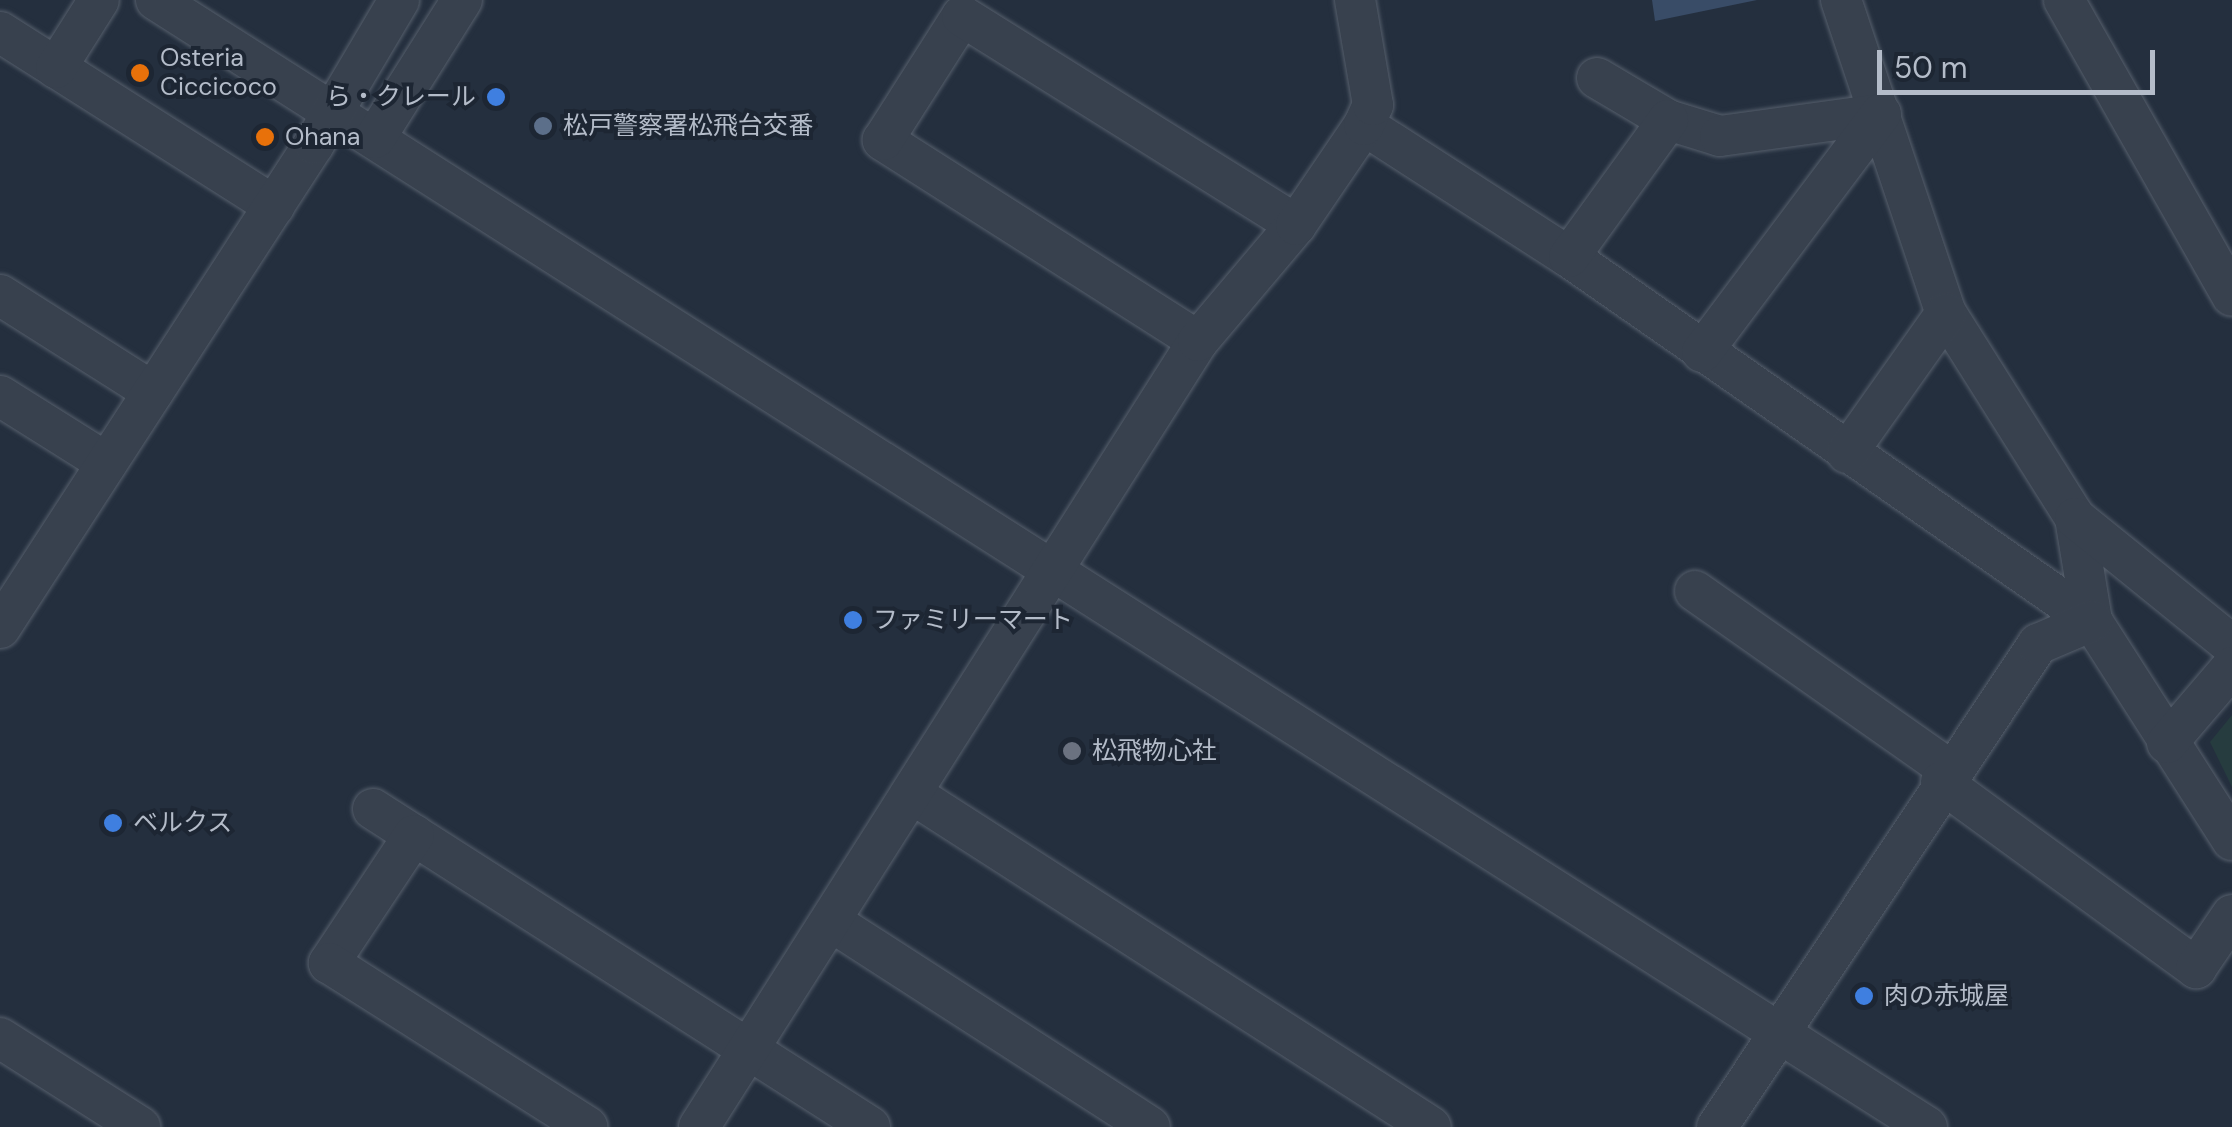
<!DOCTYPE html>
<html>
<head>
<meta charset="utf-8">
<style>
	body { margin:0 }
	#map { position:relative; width:2232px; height:1127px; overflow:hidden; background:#242f3e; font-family:"DM Sans","Noto Sans JP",sans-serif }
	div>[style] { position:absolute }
	.green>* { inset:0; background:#263c3f }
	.water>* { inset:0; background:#394c67 }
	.roads { filter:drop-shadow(0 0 2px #565f6c) drop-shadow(0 0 2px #565f6c) }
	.minor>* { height:40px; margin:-20px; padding:0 20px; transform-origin:20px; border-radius:20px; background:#38414e }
	.dots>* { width:28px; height:28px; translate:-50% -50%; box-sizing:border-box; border:5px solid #1d2633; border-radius:50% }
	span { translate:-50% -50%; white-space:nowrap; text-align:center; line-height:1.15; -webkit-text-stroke:8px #1d2633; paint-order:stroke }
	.poi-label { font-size:25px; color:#b4bcc9 }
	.left { translate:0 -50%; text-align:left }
	.right { translate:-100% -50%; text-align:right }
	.scale { position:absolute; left:1877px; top:50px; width:278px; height:45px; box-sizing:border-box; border:5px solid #b4bcc9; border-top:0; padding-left:12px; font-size:30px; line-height:35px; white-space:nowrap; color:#b4bcc9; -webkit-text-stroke:8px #1d2633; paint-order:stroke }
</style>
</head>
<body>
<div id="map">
	<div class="green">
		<i style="clip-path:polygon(2232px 715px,2232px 787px,2210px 742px)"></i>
	</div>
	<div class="water">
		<i style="clip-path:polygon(1652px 0,1757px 0,1655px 21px)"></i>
	</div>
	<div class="roads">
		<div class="minor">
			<i style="left:156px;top:0;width:2099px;rotate:32.47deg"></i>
			<i style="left:1841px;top:0;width:330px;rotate:71.5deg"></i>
			<i style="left:1946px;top:313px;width:242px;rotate:57.8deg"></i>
			<i style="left:2075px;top:518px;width:104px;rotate:80.6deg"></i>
			<i style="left:2092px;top:621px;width:260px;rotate:57.4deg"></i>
			<i style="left:2064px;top:0;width:340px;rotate:60.4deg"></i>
			<i style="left:0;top:32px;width:325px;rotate:32.4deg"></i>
			<i style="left:56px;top:68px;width:80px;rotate:-57.7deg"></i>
			<i style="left:1597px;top:78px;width:82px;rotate:30.6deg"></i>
			<i style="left:1668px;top:120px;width:54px;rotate:17.1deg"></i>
			<i style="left:1720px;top:136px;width:162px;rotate:-7.8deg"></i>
			<i style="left:1364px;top:125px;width:244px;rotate:32.8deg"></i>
			<i style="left:1569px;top:257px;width:637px;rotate:34.84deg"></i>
			<i style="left:375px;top:138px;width:163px;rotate:-57.8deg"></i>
			<i style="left:1569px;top:257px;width:169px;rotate:-54.1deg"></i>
			<i style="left:0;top:295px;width:181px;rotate:32.4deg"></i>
			<i style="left:1198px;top:341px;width:374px;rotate:-147.5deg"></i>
			<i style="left:883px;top:140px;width:147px;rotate:-57.5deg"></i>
			<i style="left:962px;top:16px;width:394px;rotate:32deg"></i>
			<i style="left:1702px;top:352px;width:298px;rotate:-53.1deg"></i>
			<i style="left:0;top:396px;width:126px;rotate:32.1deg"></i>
			<i style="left:1847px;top:453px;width:171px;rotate:-54.7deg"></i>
			<i style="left:2075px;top:518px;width:202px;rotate:39deg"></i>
			<i style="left:1695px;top:591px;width:312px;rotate:35.1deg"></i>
			<i style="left:0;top:628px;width:577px;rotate:-57.03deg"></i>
			<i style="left:314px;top:144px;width:167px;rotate:-59.4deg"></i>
			<i style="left:2167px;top:743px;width:100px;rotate:-49.5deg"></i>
			<i style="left:1941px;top:782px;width:316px;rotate:36.1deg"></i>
			<i style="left:2196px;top:968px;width:64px;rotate:-55.8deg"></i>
			<i style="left:914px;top:795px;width:614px;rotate:32.71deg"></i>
			<i style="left:373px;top:809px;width:590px;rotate:32.61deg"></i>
			<i style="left:414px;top:835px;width:154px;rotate:123.6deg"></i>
			<i style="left:329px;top:963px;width:306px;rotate:32.4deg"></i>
			<i style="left:832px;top:922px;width:378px;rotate:32.8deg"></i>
			<i style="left:0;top:1038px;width:166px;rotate:32.4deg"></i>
			<i style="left:699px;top:1127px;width:931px;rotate:-57.59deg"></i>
			<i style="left:1198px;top:341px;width:152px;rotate:-49.8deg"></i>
			<i style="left:1296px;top:225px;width:121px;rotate:-55.8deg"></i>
			<i style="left:1364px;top:125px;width:22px;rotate:-66deg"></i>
			<i style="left:1373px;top:105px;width:107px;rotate:-99.7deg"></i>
			<i style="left:1717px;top:1127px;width:580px;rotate:-56.39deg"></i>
			<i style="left:2038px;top:644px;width:59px;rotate:-23.1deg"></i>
		</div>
	</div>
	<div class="dots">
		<i style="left:140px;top:73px;background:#e8710a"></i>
		<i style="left:496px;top:97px;background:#3f7fe0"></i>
		<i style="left:543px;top:126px;background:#5c6f8a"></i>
		<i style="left:265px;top:137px;background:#e8710a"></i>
		<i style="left:853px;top:620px;background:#3f7fe0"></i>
		<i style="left:1072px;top:751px;background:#6b7280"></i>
		<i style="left:113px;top:823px;background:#3f7fe0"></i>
		<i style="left:1864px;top:996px;background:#3f7fe0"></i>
	</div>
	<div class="poi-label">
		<span class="left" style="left:160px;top:73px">Osteria<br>Ciccicoco</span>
		<span class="right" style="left:476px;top:97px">ら・クレール</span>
		<span class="left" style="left:563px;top:126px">松戸警察署松飛台交番</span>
		<span class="left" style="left:285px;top:137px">Ohana</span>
		<span class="left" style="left:873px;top:620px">ファミリーマート</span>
		<span class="left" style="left:1092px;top:751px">松飛物心社</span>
		<span class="left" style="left:133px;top:823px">ベルクス</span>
		<span class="left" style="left:1884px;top:996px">肉の赤城屋</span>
	</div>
	<div class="scale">50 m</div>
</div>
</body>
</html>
